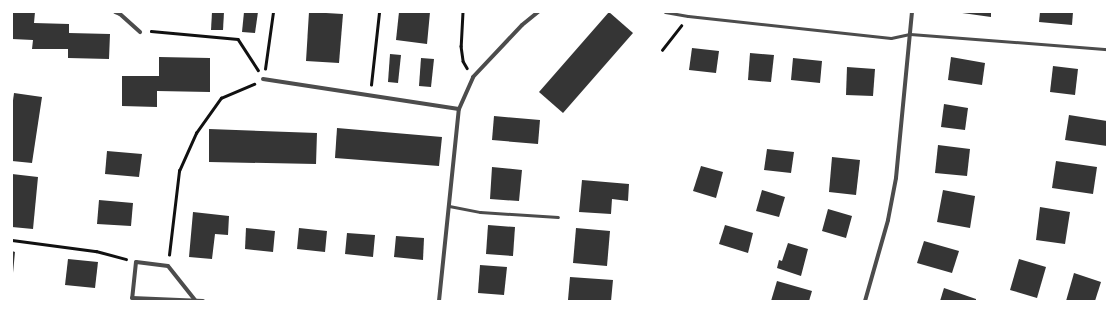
<!DOCTYPE html>
<html>
<head>
<meta charset="utf-8">
<style>
	body { margin:0 }
	#map { position:relative; width:1119px; height:313px; overflow:hidden; background:#fff; font-family:"Asap Condensed",sans-serif }
	div>[style] { position:absolute }
	.building>* { inset:0; background:#353535 }
	.path>* { height:2.5px; margin:-1.25px; padding:0 1.25px; transform-origin:1.25px; border-radius:1.25px; background:#111 }
	.service>* { height:3px; margin:-1.5px; padding:0 1.5px; transform-origin:1.5px; border-radius:1.5px; background:#4c4c4c }
	.minor>* { height:4px; margin:-2px; padding:0 2px; transform-origin:2px; border-radius:2px; background:#4c4c4c }
	span { translate:-50% -50%; white-space:nowrap; text-align:center; line-height:1.15; -webkit-text-stroke:4px #fff; paint-order:stroke }
	.frame { position:absolute; inset:0; border:13px solid #fff; pointer-events:none }
</style>
</head>
<body>
<div id="map">
	<div class="building">
		<i style="clip-path:polygon(12px 12px,35px 12px,34px 23px,69px 24px,69px 33px,110px 34px,109px 59px,68px 58px,68px 49px,32px 49px,33px 40px,12px 39px)"></i>
		<i style="clip-path:polygon(212px 12px,224px 12px,223px 30px,211px 30px)"></i>
		<i style="clip-path:polygon(244px 12px,258px 12px,255px 33px,242px 32px)"></i>
		<i style="clip-path:polygon(309px 12px,343px 14px,339px 63px,306px 61px)"></i>
		<i style="clip-path:polygon(399px 12px,430px 12px,427px 44px,396px 40px)"></i>
		<i style="clip-path:polygon(609px 12px,633px 33px,563px 113px,539px 92px)"></i>
		<i style="clip-path:polygon(955px 12px,991px 12px,991px 17px)"></i>
		<i style="clip-path:polygon(1040px 12px,1073px 12px,1072px 25px,1039px 22px)"></i>
		<i style="clip-path:polygon(692px 48px,719px 51px,716px 73px,689px 70px)"></i>
		<i style="clip-path:polygon(750px 53px,774px 55px,771px 82px,748px 80px)"></i>
		<i style="clip-path:polygon(390px 54px,401px 55px,398px 83px,388px 82px)"></i>
		<i style="clip-path:polygon(159px 57px,210px 58px,210px 92px,157px 91px,157px 107px,122px 106px,122px 76px,159px 76px)"></i>
		<i style="clip-path:polygon(951px 57px,985px 63px,982px 85px,948px 80px)"></i>
		<i style="clip-path:polygon(421px 58px,434px 59px,431px 87px,419px 86px)"></i>
		<i style="clip-path:polygon(793px 58px,822px 61px,820px 83px,791px 80px)"></i>
		<i style="clip-path:polygon(1053px 66px,1078px 69px,1075px 95px,1050px 92px)"></i>
		<i style="clip-path:polygon(847px 67px,875px 69px,873px 96px,846px 95px)"></i>
		<i style="clip-path:polygon(14px 93px,42px 97px,32px 163px,12px 161px,12px 108px)"></i>
		<i style="clip-path:polygon(944px 104px,968px 108px,965px 130px,941px 127px)"></i>
		<i style="clip-path:polygon(1069px 115px,1107px 121px,1107px 146px,1065px 140px)"></i>
		<i style="clip-path:polygon(494px 116px,540px 120px,538px 144px,492px 140px)"></i>
		<i style="clip-path:polygon(337px 128px,442px 137px,439px 166px,335px 158px)"></i>
		<i style="clip-path:polygon(209px 129px,317px 133px,316px 164px,209px 162px)"></i>
		<i style="clip-path:polygon(938px 145px,970px 149px,967px 176px,935px 173px)"></i>
		<i style="clip-path:polygon(767px 149px,794px 152px,791px 173px,764px 170px)"></i>
		<i style="clip-path:polygon(107px 151px,142px 154px,139px 177px,105px 174px)"></i>
		<i style="clip-path:polygon(832px 157px,860px 160px,856px 195px,829px 192px)"></i>
		<i style="clip-path:polygon(1056px 161px,1097px 167px,1093px 194px,1052px 188px)"></i>
		<i style="clip-path:polygon(701px 166px,723px 172px,716px 198px,693px 191px)"></i>
		<i style="clip-path:polygon(492px 167px,522px 170px,519px 201px,490px 199px)"></i>
		<i style="clip-path:polygon(12px 174px,38px 177px,33px 229px,12px 227px)"></i>
		<i style="clip-path:polygon(582px 180px,629px 184px,628px 201px,612px 199px,611px 214px,579px 212px)"></i>
		<i style="clip-path:polygon(762px 190px,785px 197px,779px 217px,756px 211px)"></i>
		<i style="clip-path:polygon(943px 190px,975px 196px,970px 228px,937px 222px)"></i>
		<i style="clip-path:polygon(99px 200px,133px 203px,131px 226px,97px 224px)"></i>
		<i style="clip-path:polygon(1040px 207px,1070px 212px,1065px 244px,1036px 240px)"></i>
		<i style="clip-path:polygon(828px 209px,852px 216px,846px 238px,822px 231px)"></i>
		<i style="clip-path:polygon(193px 212px,229px 216px,228px 235px,215px 234px,212px 259px,189px 257px)"></i>
		<i style="clip-path:polygon(488px 225px,515px 227px,513px 256px,486px 254px)"></i>
		<i style="clip-path:polygon(725px 225px,753px 233px,748px 253px,719px 244px)"></i>
		<i style="clip-path:polygon(246px 228px,275px 231px,273px 252px,245px 249px)"></i>
		<i style="clip-path:polygon(299px 228px,327px 231px,325px 252px,297px 249px)"></i>
		<i style="clip-path:polygon(576px 228px,610px 231px,607px 266px,573px 263px)"></i>
		<i style="clip-path:polygon(347px 233px,375px 235px,373px 257px,345px 254px)"></i>
		<i style="clip-path:polygon(396px 236px,424px 238px,423px 260px,394px 257px)"></i>
		<i style="clip-path:polygon(924px 241px,959px 251px,952px 273px,917px 263px)"></i>
		<i style="clip-path:polygon(788px 243px,808px 249px,801px 276px,777px 268px,779px 260px,782px 261px)"></i>
		<i style="clip-path:polygon(12px 251px,15px 252px,13px 273px,12px 273px)"></i>
		<i style="clip-path:polygon(68px 259px,98px 262px,95px 288px,65px 285px)"></i>
		<i style="clip-path:polygon(1019px 259px,1046px 267px,1037px 298px,1010px 290px)"></i>
		<i style="clip-path:polygon(480px 265px,507px 267px,504px 295px,478px 293px)"></i>
		<i style="clip-path:polygon(1074px 273px,1101px 282px,1095px 301px,1066px 301px)"></i>
		<i style="clip-path:polygon(570px 277px,613px 280px,611px 301px,568px 300px)"></i>
		<i style="clip-path:polygon(777px 281px,812px 291px,809px 301px,771px 301px)"></i>
		<i style="clip-path:polygon(944px 288px,976px 299px,976px 301px,940px 301px)"></i>
	</div>
	<div class="path">
		<i style="left:463px;top:12px;width:34px;rotate:93deg"></i>
		<i style="left:461px;top:46px;width:15px;rotate:82deg"></i>
		<i style="left:463px;top:61px;width:8px;rotate:60deg"></i>
		<i style="left:151px;top:31px;width:87px;rotate:5.3deg"></i>
		<i style="left:238px;top:39px;width:37px;rotate:57deg"></i>
		<i style="left:662px;top:50px;width:31px;rotate:-52deg"></i>
		<i style="left:265px;top:69px;width:58px;rotate:-82deg"></i>
		<i style="left:371px;top:85px;width:73px;rotate:-83.7deg"></i>
		<i style="left:12px;top:240px;width:85px;rotate:7.5deg"></i>
		<i style="left:96px;top:251px;width:31px;rotate:15deg"></i>
		<i style="left:169px;top:255px;width:85px;rotate:-83.2deg"></i>
		<i style="left:179px;top:171px;width:42px;rotate:-65.9deg"></i>
		<i style="left:196px;top:133px;width:43px;rotate:-54.5deg"></i>
		<i style="left:221px;top:98px;width:36px;rotate:-23deg"></i>
	</div>
	<div class="service">
		<i style="left:665px;top:12px;width:23px;rotate:10deg"></i>
		<i style="left:688px;top:16px;width:204px;rotate:6.2deg"></i>
		<i style="left:891px;top:38px;width:19px;rotate:-12deg"></i>
		<i style="left:910px;top:34px;width:198px;rotate:4.4deg"></i>
		<i style="left:449px;top:206px;width:32px;rotate:11deg"></i>
		<i style="left:480px;top:212px;width:78px;rotate:3.7deg"></i>
	</div>
	<div class="minor">
		<i style="left:115px;top:12px;width:5px;rotate:22deg"></i>
		<i style="left:120px;top:14px;width:27px;rotate:42deg"></i>
		<i style="left:263px;top:79px;width:198px;rotate:8.7deg"></i>
		<i style="left:195px;top:300px;width:43px;rotate:-128.5deg"></i>
		<i style="left:168px;top:266px;width:32px;rotate:-173deg"></i>
		<i style="left:136px;top:262px;width:36px;rotate:96deg"></i>
		<i style="left:132px;top:298px;width:71px;rotate:2.4deg"></i>
		<i style="left:439px;top:301px;width:193px;rotate:-84.1deg"></i>
		<i style="left:459px;top:109px;width:35px;rotate:-66deg"></i>
		<i style="left:473px;top:77px;width:71px;rotate:-46.7deg"></i>
		<i style="left:522px;top:25px;width:21px;rotate:-39deg"></i>
		<i style="left:865px;top:301px;width:84px;rotate:-74.1deg"></i>
		<i style="left:888px;top:220px;width:43px;rotate:-79.2deg"></i>
		<i style="left:896px;top:178px;width:167px;rotate:-84.5deg"></i>
	</div>
	<div class="frame"></div>
</div>
</body>
</html>
